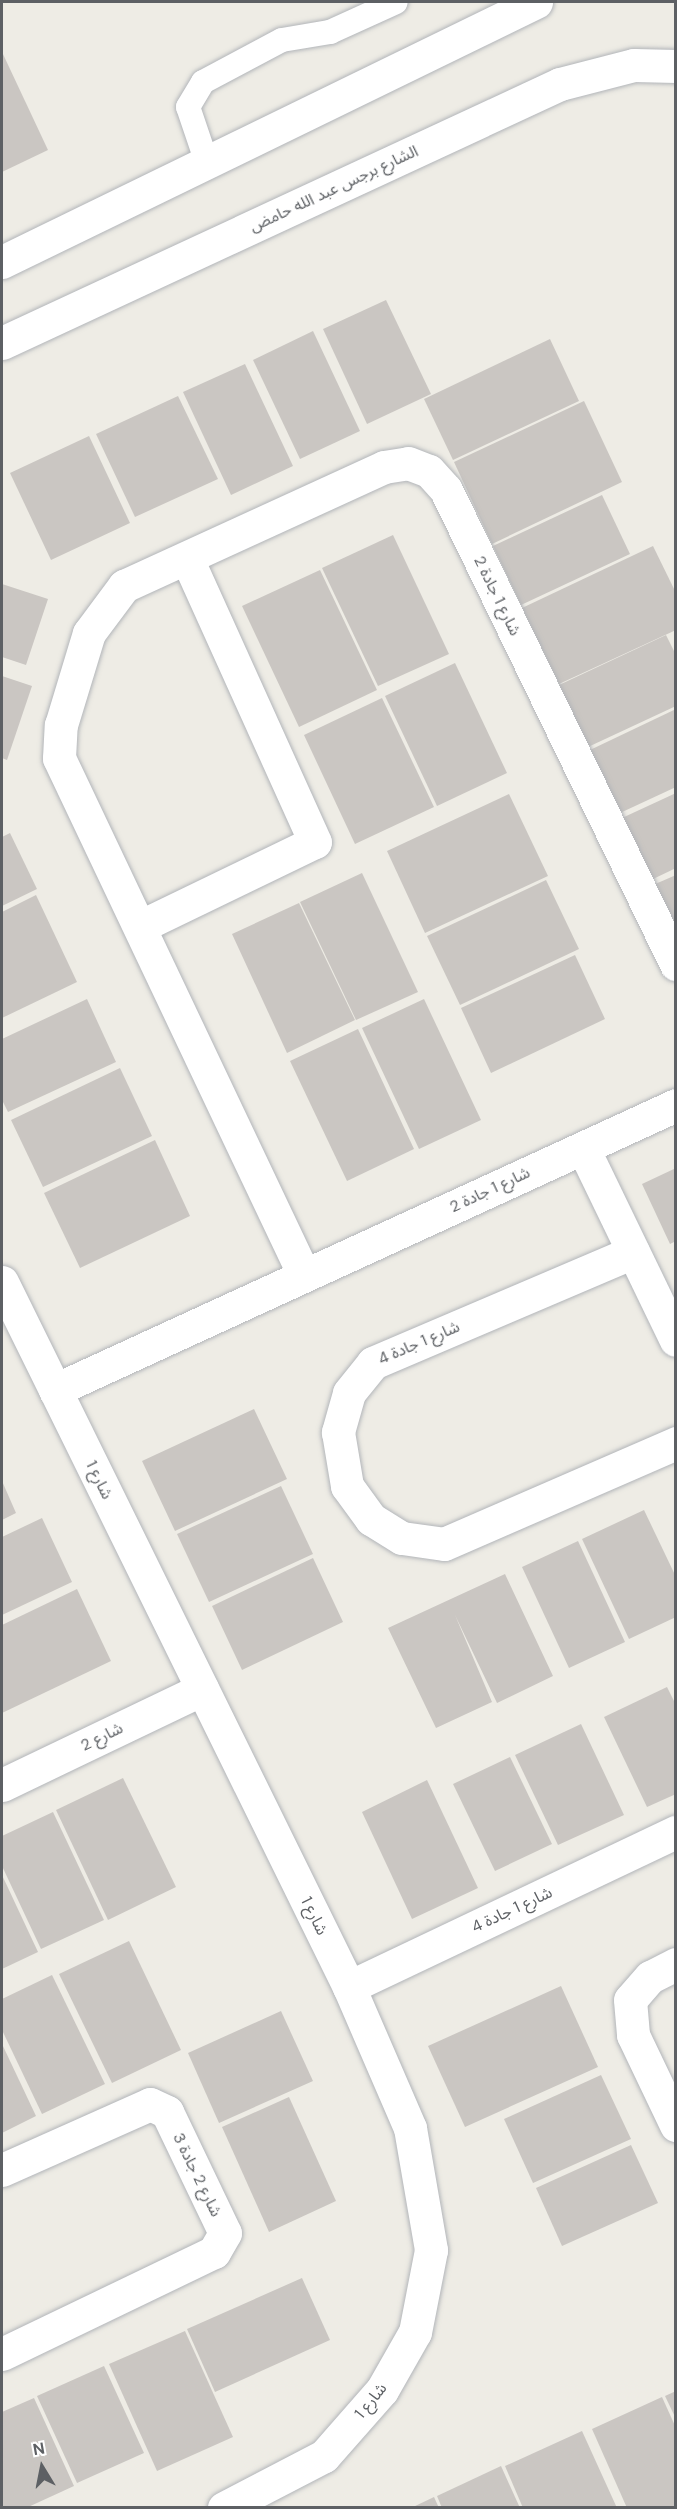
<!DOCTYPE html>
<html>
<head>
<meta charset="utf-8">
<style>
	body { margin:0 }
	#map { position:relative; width:677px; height:2509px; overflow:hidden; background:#eeece5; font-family:"DM Sans","Noto Sans Arabic",sans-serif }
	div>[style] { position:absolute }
	.building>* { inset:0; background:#cac6c2 }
	.roads { filter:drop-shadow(0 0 2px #b2b5b9) drop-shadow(0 0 2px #b2b5b9) }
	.service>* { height:24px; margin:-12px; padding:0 12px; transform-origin:12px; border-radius:12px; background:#fff }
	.minor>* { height:33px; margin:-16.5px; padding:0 16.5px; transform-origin:16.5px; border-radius:16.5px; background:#fff }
	.tertiary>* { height:33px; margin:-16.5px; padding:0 16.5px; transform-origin:16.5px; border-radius:16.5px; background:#fff }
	span { translate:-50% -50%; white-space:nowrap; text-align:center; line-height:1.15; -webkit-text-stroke:6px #fff; paint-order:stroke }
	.street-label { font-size:16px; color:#5d6064 }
	.frame { position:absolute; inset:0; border:3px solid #5d6064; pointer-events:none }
	.north { position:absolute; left:12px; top:2437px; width:60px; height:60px; -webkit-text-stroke:4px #fff; paint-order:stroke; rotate:350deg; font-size:16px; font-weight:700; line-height:24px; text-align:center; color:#5d6064 }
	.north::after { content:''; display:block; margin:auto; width:21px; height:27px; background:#5d6064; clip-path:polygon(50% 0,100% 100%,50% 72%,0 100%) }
</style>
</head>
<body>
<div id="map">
	<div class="building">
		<i style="clip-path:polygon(2px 52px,48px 150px,2px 172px)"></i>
		<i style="clip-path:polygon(386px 300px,431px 394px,367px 424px,323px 329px)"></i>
		<i style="clip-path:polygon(313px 331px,360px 431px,300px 459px,253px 360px)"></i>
		<i style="clip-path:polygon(550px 339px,579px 401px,453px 460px,424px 399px)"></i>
		<i style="clip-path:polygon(245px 364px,293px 466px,231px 495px,183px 392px)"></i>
		<i style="clip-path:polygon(178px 396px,218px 479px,135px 517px,96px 434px)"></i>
		<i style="clip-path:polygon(584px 401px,622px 482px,492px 544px,454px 462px)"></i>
		<i style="clip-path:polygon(89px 436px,130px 523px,51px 560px,10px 473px)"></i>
		<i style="clip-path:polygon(602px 495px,630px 554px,521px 605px,493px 546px)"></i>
		<i style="clip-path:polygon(393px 535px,449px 654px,378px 686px,322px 568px)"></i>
		<i style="clip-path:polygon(653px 546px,676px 593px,676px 630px,559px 684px,522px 608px)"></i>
		<i style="clip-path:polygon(320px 570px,377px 690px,299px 727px,242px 606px)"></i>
		<i style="clip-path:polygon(2px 584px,48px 599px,26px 665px,2px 657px)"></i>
		<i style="clip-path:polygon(666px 635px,676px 655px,676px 706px,588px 747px,559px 685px)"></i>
		<i style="clip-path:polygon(455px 663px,507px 773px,437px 806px,385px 696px)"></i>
		<i style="clip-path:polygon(2px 676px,32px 686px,7px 760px,2px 758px)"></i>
		<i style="clip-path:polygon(382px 698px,434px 807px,355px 844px,304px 735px)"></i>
		<i style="clip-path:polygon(676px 709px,676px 787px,620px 813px,590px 750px)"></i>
		<i style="clip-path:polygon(676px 793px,676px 868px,651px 880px,622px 818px)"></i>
		<i style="clip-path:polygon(509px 794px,548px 876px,425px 933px,387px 851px)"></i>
		<i style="clip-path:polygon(10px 833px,37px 889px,2px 906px,2px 837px)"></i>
		<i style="clip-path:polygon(362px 873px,418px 992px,356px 1020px,300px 902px)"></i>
		<i style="clip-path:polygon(676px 875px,676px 931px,653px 885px)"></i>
		<i style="clip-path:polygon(546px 880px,579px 949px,460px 1005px,427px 936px)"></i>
		<i style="clip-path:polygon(36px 895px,77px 982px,2px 1018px,2px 912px)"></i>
		<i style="clip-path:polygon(299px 903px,355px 1020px,287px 1053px,232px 934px)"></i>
		<i style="clip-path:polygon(575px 955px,605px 1019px,491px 1073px,461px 1008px)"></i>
		<i style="clip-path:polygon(87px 999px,116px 1062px,8px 1112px,2px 1100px,2px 1039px)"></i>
		<i style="clip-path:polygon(424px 999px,481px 1120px,419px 1149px,362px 1028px)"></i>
		<i style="clip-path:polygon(358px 1029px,414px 1149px,347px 1181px,290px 1061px)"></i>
		<i style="clip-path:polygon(120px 1068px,152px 1136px,43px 1187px,11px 1120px)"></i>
		<i style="clip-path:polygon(155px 1140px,190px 1216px,80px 1268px,44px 1193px)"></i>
		<i style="clip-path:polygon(676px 1168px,676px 1241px,670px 1244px,642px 1184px)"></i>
		<i style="clip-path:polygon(254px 1409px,287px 1479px,175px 1531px,142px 1461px)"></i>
		<i style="clip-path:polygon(2px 1481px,16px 1513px,2px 1520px)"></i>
		<i style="clip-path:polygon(281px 1486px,313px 1554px,209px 1602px,177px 1534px)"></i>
		<i style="clip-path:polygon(644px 1510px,676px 1577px,676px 1617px,629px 1639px,582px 1539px)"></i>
		<i style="clip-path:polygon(42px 1518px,72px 1582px,2px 1615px,2px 1537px)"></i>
		<i style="clip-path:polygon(578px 1541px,625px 1642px,569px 1668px,522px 1567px)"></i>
		<i style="clip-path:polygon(313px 1558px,343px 1622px,242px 1670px,212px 1606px)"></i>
		<i style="clip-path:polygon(505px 1574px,553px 1676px,497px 1703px,455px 1615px,492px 1702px,436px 1728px,388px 1628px)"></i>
		<i style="clip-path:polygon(77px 1589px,111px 1661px,2px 1713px,2px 1625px)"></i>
		<i style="clip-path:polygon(667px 1687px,676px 1705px,676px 1794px,647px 1807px,604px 1717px)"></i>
		<i style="clip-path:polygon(581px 1724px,624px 1815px,558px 1845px,515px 1755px)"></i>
		<i style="clip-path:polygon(510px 1757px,552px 1844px,495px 1871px,453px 1784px)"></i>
		<i style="clip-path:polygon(123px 1778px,176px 1887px,108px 1920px,56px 1810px)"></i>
		<i style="clip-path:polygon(427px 1780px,478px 1888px,412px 1919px,362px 1812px)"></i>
		<i style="clip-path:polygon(53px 1812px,104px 1920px,41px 1949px,2px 1866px,2px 1836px)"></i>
		<i style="clip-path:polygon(2px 1875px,38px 1952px,2px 1969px)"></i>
		<i style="clip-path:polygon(129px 1941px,181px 2050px,112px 2083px,59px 1974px)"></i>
		<i style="clip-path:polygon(52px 1975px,105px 2084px,42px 2114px,2px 2030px,2px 1999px)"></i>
		<i style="clip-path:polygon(561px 1986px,598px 2067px,465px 2127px,428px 2046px)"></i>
		<i style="clip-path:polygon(281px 2011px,313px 2081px,219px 2123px,188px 2053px)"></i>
		<i style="clip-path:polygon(2px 2044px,36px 2116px,2px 2133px)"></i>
		<i style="clip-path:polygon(601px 2075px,631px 2139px,533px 2183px,504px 2119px)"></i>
		<i style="clip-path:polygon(289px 2097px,336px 2201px,269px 2232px,222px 2127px)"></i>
		<i style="clip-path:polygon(631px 2145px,658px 2203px,562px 2246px,536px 2188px)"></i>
		<i style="clip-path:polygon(302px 2278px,330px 2340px,215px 2392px,187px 2329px)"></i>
		<i style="clip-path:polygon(185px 2331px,233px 2437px,157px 2471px,109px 2364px)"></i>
		<i style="clip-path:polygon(104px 2366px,144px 2453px,77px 2483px,37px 2396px)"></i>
		<i style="clip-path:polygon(676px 2391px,676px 2419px,665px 2396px)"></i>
		<i style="clip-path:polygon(662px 2397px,676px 2428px,676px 2508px,627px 2508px,592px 2429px)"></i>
		<i style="clip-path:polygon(34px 2398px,74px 2486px,26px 2508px,2px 2508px,2px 2412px)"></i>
		<i style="clip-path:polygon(582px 2431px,617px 2508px,523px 2508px,505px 2466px)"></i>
		<i style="clip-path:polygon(501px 2466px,520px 2508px,442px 2508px,437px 2496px)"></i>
		<i style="clip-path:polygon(434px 2497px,439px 2508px,411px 2508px)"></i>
	</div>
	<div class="roads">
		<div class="service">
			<i style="left:207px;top:163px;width:59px;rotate:-108.7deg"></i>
			<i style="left:188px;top:107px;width:29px;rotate:-59deg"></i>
			<i style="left:203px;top:82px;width:89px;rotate:-28deg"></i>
			<i style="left:282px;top:40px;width:49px;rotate:-9.5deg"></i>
			<i style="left:330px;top:32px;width:72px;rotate:-24.4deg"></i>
		</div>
		<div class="minor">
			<i style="left:141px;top:926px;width:193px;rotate:-25.8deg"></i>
			<i style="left:315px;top:842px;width:311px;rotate:-114.3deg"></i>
			<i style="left:583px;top:1148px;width:213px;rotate:64.2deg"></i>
			<i style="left:633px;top:1252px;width:283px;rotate:156.9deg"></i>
			<i style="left:373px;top:1363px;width:38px;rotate:129deg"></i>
			<i style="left:349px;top:1393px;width:41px;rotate:105.8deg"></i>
			<i style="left:338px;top:1432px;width:55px;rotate:80.5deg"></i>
			<i style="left:347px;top:1486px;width:41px;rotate:54deg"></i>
			<i style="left:371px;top:1519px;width:36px;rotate:32deg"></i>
			<i style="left:402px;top:1538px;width:42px;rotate:8.1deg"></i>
			<i style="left:444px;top:1544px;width:253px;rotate:-23.5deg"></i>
			<i style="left:304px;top:1275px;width:572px;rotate:-115.36deg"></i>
			<i style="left:59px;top:758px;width:33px;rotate:-87deg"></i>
			<i style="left:61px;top:725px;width:96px;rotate:-73.1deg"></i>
			<i style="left:89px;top:633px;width:59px;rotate:-53.3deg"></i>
			<i style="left:124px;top:586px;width:286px;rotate:-24.6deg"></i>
			<i style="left:384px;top:467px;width:24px;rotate:-9deg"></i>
			<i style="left:408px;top:463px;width:22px;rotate:21deg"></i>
			<i style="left:429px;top:471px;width:25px;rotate:48deg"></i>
			<i style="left:446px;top:490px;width:527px;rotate:64.12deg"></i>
			<i style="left:2px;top:1282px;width:786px;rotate:63.79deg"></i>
			<i style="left:349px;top:1987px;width:154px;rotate:66.6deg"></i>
			<i style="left:410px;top:2128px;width:124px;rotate:80.2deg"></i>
			<i style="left:431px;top:2250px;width:84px;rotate:101deg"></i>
			<i style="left:415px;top:2332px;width:67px;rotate:119.6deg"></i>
			<i style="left:382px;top:2390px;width:88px;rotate:131.3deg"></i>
			<i style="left:324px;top:2456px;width:113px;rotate:152.5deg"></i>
			<i style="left:55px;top:1390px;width:683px;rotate:-24.65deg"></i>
			<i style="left:2px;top:1785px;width:222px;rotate:-25.6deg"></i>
			<i style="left:676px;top:1964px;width:29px;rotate:153deg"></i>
			<i style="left:650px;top:1977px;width:30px;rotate:131deg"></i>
			<i style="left:630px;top:2000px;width:35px;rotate:85deg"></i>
			<i style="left:633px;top:2035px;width:100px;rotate:64.5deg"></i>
			<i style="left:349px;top:1987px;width:362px;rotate:-25.4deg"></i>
			<i style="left:2px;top:2170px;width:162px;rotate:-24deg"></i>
			<i style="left:150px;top:2104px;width:19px;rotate:25deg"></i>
			<i style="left:167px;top:2112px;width:134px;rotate:64.4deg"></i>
			<i style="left:225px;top:2233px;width:22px;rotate:120deg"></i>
			<i style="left:214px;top:2252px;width:235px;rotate:154.3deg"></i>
		</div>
		<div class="tertiary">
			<i style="left:2px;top:262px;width:594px;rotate:-25.96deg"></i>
			<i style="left:2px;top:343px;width:615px;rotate:-24.9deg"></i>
			<i style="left:560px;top:84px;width:76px;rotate:-14.4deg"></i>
			<i style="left:634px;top:65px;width:42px;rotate:1.4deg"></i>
		</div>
	</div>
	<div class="street-label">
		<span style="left:334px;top:189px;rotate:-25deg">الشارع برجس عبد الله حامض</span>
		<span style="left:497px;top:596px;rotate:64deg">شارع 1 جادة 2</span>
		<span style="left:490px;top:1190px;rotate:-25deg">شارع 1 جادة 2</span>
		<span style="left:419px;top:1343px;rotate:-23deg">شارع 1 جادة 4</span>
		<span style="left:99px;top:1480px;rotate:64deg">شارع 1</span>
		<span style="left:102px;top:1737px;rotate:-26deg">شارع 2</span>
		<span style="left:512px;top:1910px;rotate:-25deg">شارع 1 جادة 4</span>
		<span style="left:314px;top:1916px;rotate:64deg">شارع 1</span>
		<span style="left:197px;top:2175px;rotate:64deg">شارع 2 جادة 3</span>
		<span style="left:371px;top:2401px;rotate:-51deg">شارع 1</span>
	</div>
	<div class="frame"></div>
	<div class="north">N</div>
</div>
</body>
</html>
